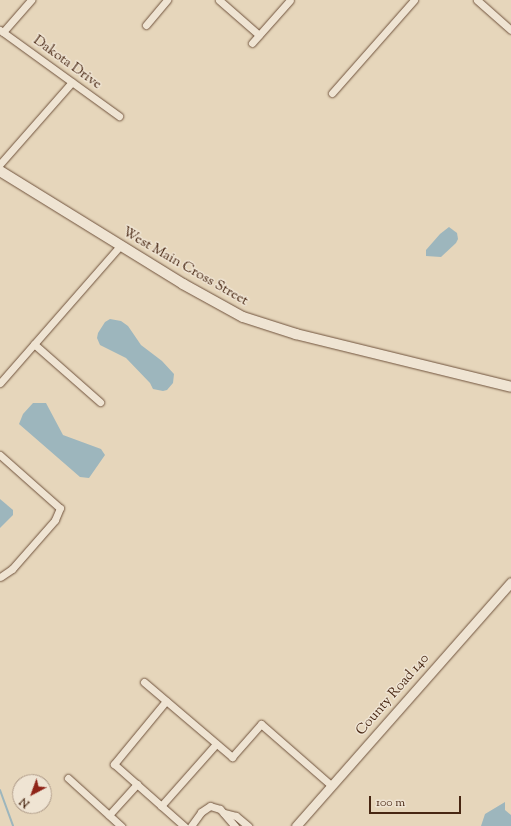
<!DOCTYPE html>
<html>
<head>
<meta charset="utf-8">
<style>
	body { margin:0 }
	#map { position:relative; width:511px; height:826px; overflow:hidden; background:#e6d6bb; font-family:"Sorts Mill Goudy",serif }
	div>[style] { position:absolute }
	.water>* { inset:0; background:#9db6bd }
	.stream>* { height:2px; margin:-1px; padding:0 1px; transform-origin:1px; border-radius:1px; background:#9db6bd }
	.roads { filter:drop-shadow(0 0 1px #6f523c) drop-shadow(0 0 1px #6f523c) }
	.minor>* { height:7px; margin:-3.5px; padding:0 3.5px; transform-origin:3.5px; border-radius:3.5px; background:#efe4d3 }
	.tertiary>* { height:9px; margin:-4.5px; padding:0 4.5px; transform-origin:4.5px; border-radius:4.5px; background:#efe4d3 }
	.secondary>* { height:10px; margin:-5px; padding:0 5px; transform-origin:5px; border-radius:5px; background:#efe4d3 }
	span { translate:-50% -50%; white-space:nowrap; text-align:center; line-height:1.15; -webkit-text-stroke:3px #efe4d3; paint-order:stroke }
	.street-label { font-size:14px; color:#472612 }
	.north { position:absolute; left:12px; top:774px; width:40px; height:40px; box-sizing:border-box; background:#efe4d3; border:1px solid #ac9886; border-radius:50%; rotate:221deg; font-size:11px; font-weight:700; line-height:16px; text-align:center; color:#472612 }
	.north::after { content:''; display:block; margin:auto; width:14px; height:18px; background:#8f2418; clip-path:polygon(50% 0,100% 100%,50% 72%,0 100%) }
	.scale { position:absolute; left:369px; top:796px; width:92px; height:18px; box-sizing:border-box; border:2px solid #472612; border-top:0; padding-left:5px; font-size:12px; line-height:14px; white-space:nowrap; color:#472612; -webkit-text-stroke:3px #efe4d3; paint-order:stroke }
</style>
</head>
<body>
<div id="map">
	<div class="water">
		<i style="clip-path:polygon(449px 227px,457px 233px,458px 239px,456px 243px,441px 257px,426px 256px,426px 250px,440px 234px)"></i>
		<i style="clip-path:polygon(110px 319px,121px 321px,128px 326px,141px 345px,162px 361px,174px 374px,173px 383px,167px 390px,163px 391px,153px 389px,150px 383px,126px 358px,100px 345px,97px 338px,98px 333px,105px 322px)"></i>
		<i style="clip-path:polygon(33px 403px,46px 403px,63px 435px,101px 449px,105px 455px,89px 478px,80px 477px,19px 424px,23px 414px)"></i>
		<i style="clip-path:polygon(0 499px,13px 510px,13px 515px,0 528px)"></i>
		<i style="clip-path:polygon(505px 802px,505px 810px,511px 815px,511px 826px,481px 826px,485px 814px)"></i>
	</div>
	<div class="stream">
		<i style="left:0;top:790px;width:38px;rotate:70deg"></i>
	</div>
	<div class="roads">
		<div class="minor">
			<i style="left:219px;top:0;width:53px;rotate:41.2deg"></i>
			<i style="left:477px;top:0;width:45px;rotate:41.4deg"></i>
			<i style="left:146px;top:25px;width:33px;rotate:-50deg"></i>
			<i style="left:0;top:30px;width:147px;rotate:35.9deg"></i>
			<i style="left:3px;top:32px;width:43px;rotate:-48.8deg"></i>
			<i style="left:252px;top:43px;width:57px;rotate:-48.5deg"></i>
			<i style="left:332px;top:93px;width:124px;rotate:-48.6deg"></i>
			<i style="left:0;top:164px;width:109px;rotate:-48.7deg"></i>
			<i style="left:34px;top:344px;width:88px;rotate:41.3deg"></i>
			<i style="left:0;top:383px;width:184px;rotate:-48.8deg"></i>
			<i style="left:0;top:455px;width:80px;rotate:41.5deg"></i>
			<i style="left:60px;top:508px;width:13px;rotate:113deg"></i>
			<i style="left:55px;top:520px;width:65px;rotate:131.3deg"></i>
			<i style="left:12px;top:569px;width:14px;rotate:146deg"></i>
			<i style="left:144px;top:682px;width:116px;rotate:40.4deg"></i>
			<i style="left:232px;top:757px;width:44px;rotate:-48.7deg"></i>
			<i style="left:261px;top:724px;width:94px;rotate:41.1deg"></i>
			<i style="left:166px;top:701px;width:82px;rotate:129.5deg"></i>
			<i style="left:114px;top:764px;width:94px;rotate:41.5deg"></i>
			<i style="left:68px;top:778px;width:72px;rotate:42.2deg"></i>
			<i style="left:161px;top:806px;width:83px;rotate:-48.4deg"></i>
			<i style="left:224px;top:813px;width:12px;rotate:14deg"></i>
			<i style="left:236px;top:816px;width:16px;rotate:40deg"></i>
			<i style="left:109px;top:815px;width:42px;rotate:-47.9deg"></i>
			<i style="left:191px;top:826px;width:17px;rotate:-54deg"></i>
			<i style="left:201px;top:812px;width:11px;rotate:-34deg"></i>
			<i style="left:210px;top:806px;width:10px;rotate:17deg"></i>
			<i style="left:220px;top:809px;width:23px;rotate:49deg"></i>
		</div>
		<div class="tertiary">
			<i style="left:296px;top:826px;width:325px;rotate:-48.6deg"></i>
		</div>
		<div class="secondary">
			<i style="left:0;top:171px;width:215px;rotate:31.7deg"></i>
			<i style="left:183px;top:284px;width:68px;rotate:28.8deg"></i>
			<i style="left:243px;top:317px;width:56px;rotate:17.8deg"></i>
			<i style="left:296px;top:334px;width:221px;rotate:13.8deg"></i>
		</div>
	</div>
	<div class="street-label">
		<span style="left:67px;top:63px;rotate:36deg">Dakota Drive</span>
		<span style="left:185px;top:267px;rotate:30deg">West Main Cross Street</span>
		<span style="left:393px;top:695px;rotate:-49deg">County Road 140</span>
	</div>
	<div class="north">N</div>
	<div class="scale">100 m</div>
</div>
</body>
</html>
